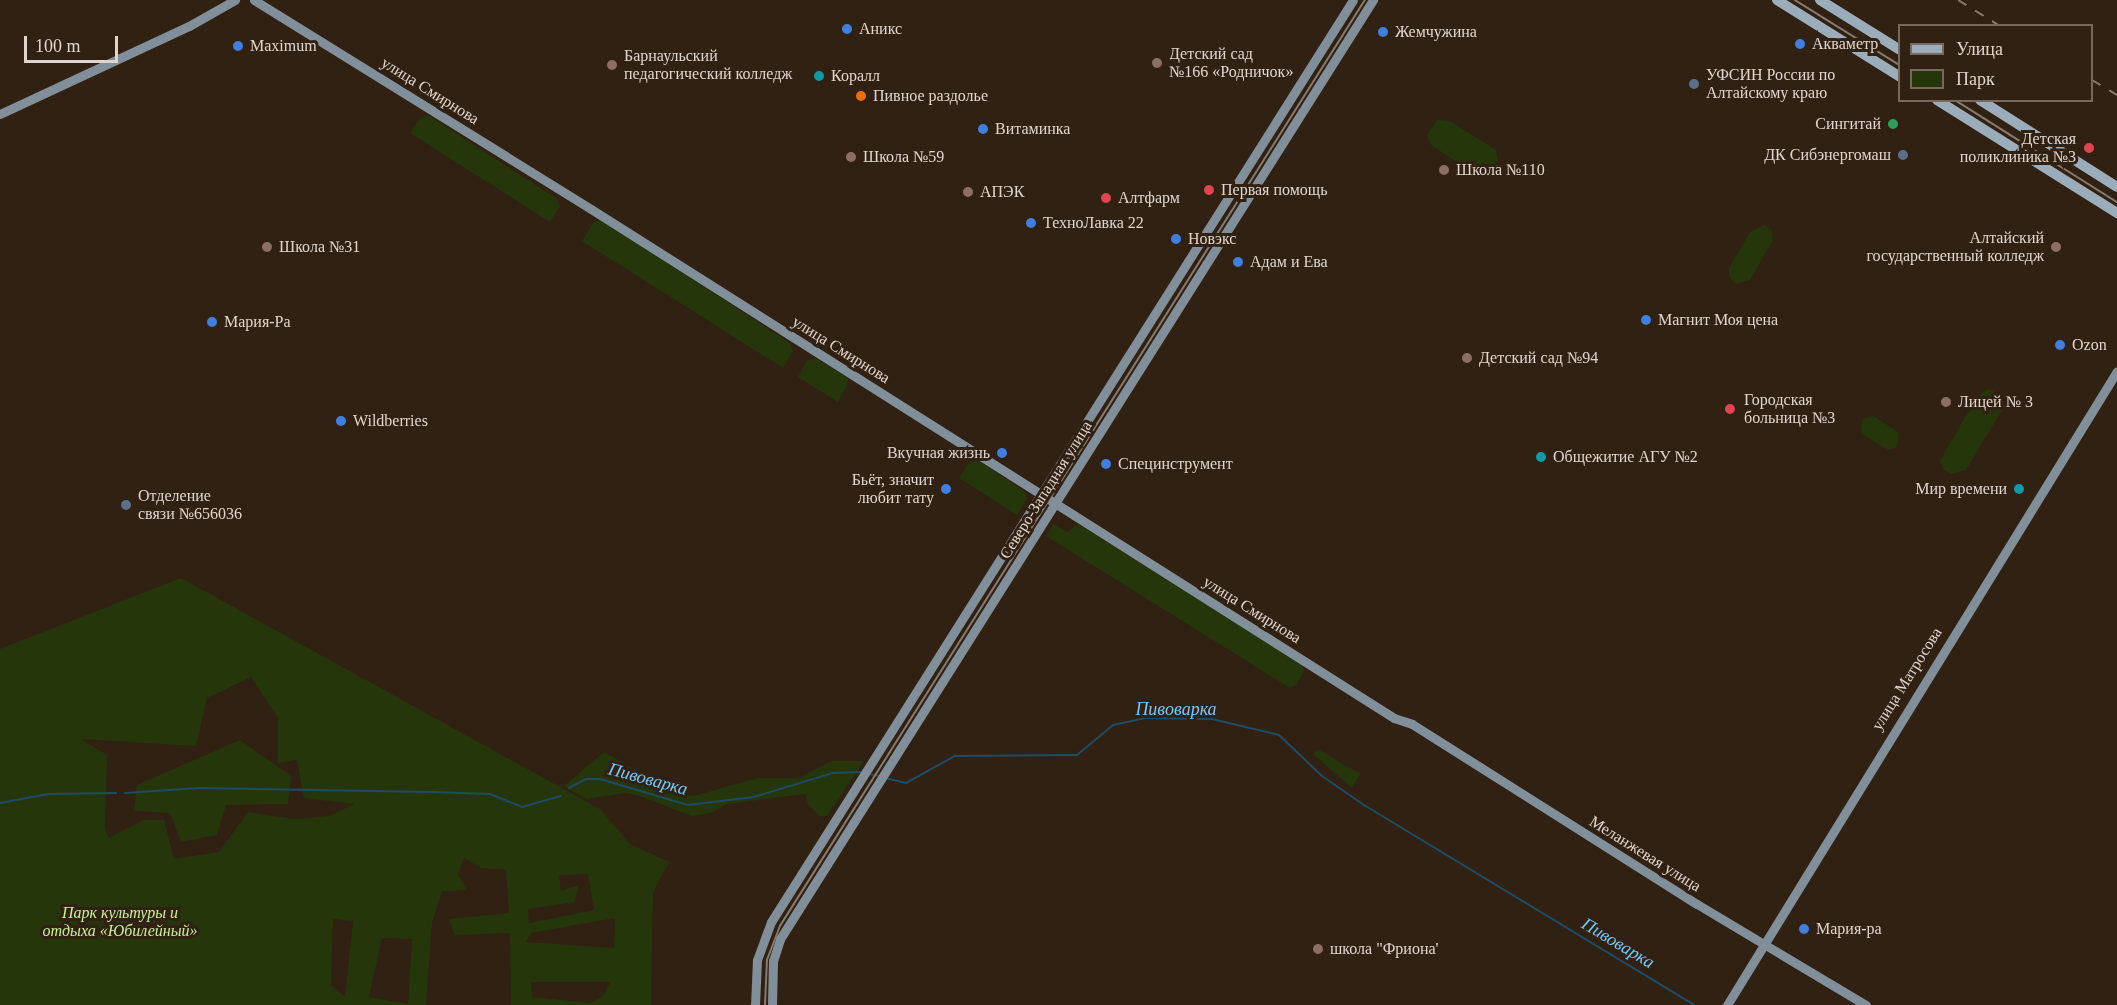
<!DOCTYPE html>
<html>
<head>
<meta charset="utf-8">
<style>
	body { margin:0 }
	#map { position:relative; width:2117px; height:1005px; overflow:hidden; background:#312113; font-family:"Times New Roman",serif }
	div>[style] { position:absolute }
	.green>* { inset:0; background:#25360b }
	.stream>* { height:2px; margin:-1px; padding:0 1px; transform-origin:1px; border-radius:1px; background:#1e4c64 }
	.secondary>* { height:9px; margin:-4.5px; padding:0 4.5px; transform-origin:4.5px; border-radius:4.5px; background:#818f9a }
	.primary>* { height:10px; margin:-5px; padding:0 5px; transform-origin:5px; border-radius:5px; background:#9badbb }
	.tram>* { height:1.5px; margin:-0.75px; padding:0 0.75px; transform-origin:0.75px; border-radius:0.75px; background:#86796d }
	.rail>* { height:2px; margin-top:-1px; transform-origin:0; background:repeating-linear-gradient(90deg,#86796d 0 10px,transparent 0 20px) }
	.dots>* { width:16px; height:16px; translate:-50% -50%; box-sizing:border-box; border:3px solid #312113; border-radius:50% }
	span { translate:-50% -50%; white-space:nowrap; text-align:center; line-height:1.15; -webkit-text-stroke:6px #312113; paint-order:stroke }
	.poi-label { font-size:16px; color:#e0d5cc }
	.left { translate:0 -50%; text-align:left }
	.right { translate:-100% -50%; text-align:right }
	.street-label { font-size:16px; color:#e0d5cc }
	.park-label { font-size:16px; color:#c5f38d; font-style:italic }
	.water-label { font-size:18px; color:#72cafc; font-style:italic }
	.legend { position:absolute; left:1898px; top:24px; width:195px; height:78px; box-sizing:border-box; background:#312113; border:2px solid #77695d; margin:0; padding:8px 10px; list-style:none; font-size:18px; color:#e0d5cc }
	.legend li { display:flex; align-items:center; gap:12px; height:30px }
	.legend b { width:30px; border:2px solid #77695d }
	.scale { position:absolute; left:24px; top:36px; width:94px; height:27px; box-sizing:border-box; border:3px solid #e0d5cc; border-top:0; padding-left:8px; font-size:18px; line-height:21px; white-space:nowrap; color:#e0d5cc; -webkit-text-stroke:4px #312113; paint-order:stroke }
</style>
</head>
<body>
<div id="map">
	<div class="green">
		<i style="clip-path:polygon(428px 115px,557px 199px,560px 206px,550px 222px,410px 133px,421px 117px)"></i>
		<i style="clip-path:polygon(1437px 120px,1450px 121px,1496px 150px,1498px 161px,1488px 175px,1478px 176px,1431px 145px,1427px 135px)"></i>
		<i style="clip-path:polygon(601px 219px,790px 343px,793px 351px,783px 368px,582px 241px,594px 222px)"></i>
		<i style="clip-path:polygon(1764px 225px,1772px 230px,1773px 240px,1750px 280px,1735px 284px,1729px 276px,1729px 268px,1750px 232px)"></i>
		<i style="clip-path:polygon(815px 358px,847px 377px,848px 384px,838px 402px,798px 377px,807px 361px)"></i>
		<i style="clip-path:polygon(1988px 389px,2003px 395px,2002px 410px,1966px 470px,1952px 474px,1944px 470px,1940px 461px,1977px 396px)"></i>
		<i style="clip-path:polygon(1874px 416px,1899px 433px,1897px 447px,1888px 450px,1861px 433px,1862px 419px)"></i>
		<i style="clip-path:polygon(977px 459px,1025px 492px,1027px 499px,1017px 515px,959px 478px,969px 463px)"></i>
		<i style="clip-path:polygon(1054px 524px,1067px 532px,1078px 524px,1302px 664px,1304px 671px,1296px 685px,1290px 688px,1046px 536px)"></i>
		<i style="clip-path:polygon(evenodd,181px 578px,600px 809px,630px 844px,669px 862px,653px 893px,651px 1005px,511px 1005px,510px 933px,455px 935px,449px 919px,509px 913px,506px 870px,481px 868px,464px 858px,458px 875px,467px 890px,442px 891px,432px 923px,426px 1005px,0 1005px,0 649px,181px 578px,251px 677px,278px 718px,278px 763px,297px 760px,304px 798px,355px 804px,329px 816px,294px 819px,248px 812px,219px 852px,174px 859px,164px 820px,144px 820px,108px 838px,105px 828px,107px 755px,81px 739px,196px 746px,207px 698px,251px 677px,181px 578px,588px 874px,594px 910px,529px 923px,528px 909px,575px 902px,579px 885px,561px 891px,559px 875px,588px 874px,181px 578px,615px 918px,614px 948px,526px 942px,531px 933px,615px 918px,181px 578px,333px 919px,353px 921px,345px 997px,331px 985px,333px 919px,181px 578px,382px 938px,412px 939px,408px 1004px,369px 997px,382px 938px,181px 578px,531px 982px,609px 982px,610px 983px,603px 996px,589px 1003px,532px 997px,531px 982px)"></i>
		<i style="clip-path:polygon(240px 740px,291px 776px,288px 804px,226px 805px,217px 835px,181px 842px,170px 813px,134px 811px,137px 785px)"></i>
		<i style="clip-path:polygon(1318px 749px,1360px 774px,1352px 788px,1313px 754px)"></i>
		<i style="clip-path:polygon(604px 752px,679px 794px,694px 796px,757px 778px,799px 778px,831px 761px,864px 761px,827px 816px,820px 816px,808px 804px,805px 794px,727px 804px,711px 813px,692px 816px,640px 796px,625px 793px,587px 799px,564px 786px)"></i>
	</div>
	<div class="stream">
		<i style="left:868px;top:774px;width:12px;rotate:9deg"></i>
		<i style="left:885px;top:778px;width:22px;rotate:13deg"></i>
		<i style="left:906px;top:783px;width:56px;rotate:-28.9deg"></i>
		<i style="left:955px;top:756px;width:122px;rotate:-0.5deg"></i>
		<i style="left:1077px;top:755px;width:47px;rotate:-39.8deg"></i>
		<i style="left:1113px;top:725px;width:33px;rotate:-12deg"></i>
		<i style="left:1145px;top:718px;width:67px;rotate:0.9deg"></i>
		<i style="left:1212px;top:719px;width:69px;rotate:13.4deg"></i>
		<i style="left:1279px;top:735px;width:59px;rotate:43.6deg"></i>
		<i style="left:1322px;top:776px;width:51px;rotate:34.6deg"></i>
		<i style="left:1364px;top:805px;width:386px;rotate:31.2deg"></i>
		<i style="left:569px;top:788px;width:19px;rotate:-28deg"></i>
		<i style="left:586px;top:779px;width:14px"></i>
		<i style="left:600px;top:779px;width:92px;rotate:16.5deg"></i>
		<i style="left:688px;top:805px;width:66px;rotate:-6.9deg"></i>
		<i style="left:754px;top:797px;width:83px;rotate:-16.9deg"></i>
		<i style="left:833px;top:773px;width:29px;rotate:-2deg"></i>
		<i style="left:125px;top:793px;width:74px;rotate:-3.9deg"></i>
		<i style="left:199px;top:788px;width:233px;rotate:1deg"></i>
		<i style="left:432px;top:792px;width:58px;rotate:2deg"></i>
		<i style="left:490px;top:794px;width:35px;rotate:22deg"></i>
		<i style="left:522px;top:807px;width:40px;rotate:-16deg"></i>
		<i style="left:0;top:803px;width:49px;rotate:-10.6deg"></i>
		<i style="left:48px;top:794px;width:68px;rotate:-0.8deg"></i>
	</div>
	<div class="secondary">
		<i style="left:254px;top:0;width:397px;rotate:31.8deg"></i>
		<i style="left:591px;top:209px;width:951px;rotate:32.37deg"></i>
		<i style="left:1394px;top:718px;width:19px;rotate:18deg"></i>
		<i style="left:1412px;top:724px;width:337px;rotate:32.3deg"></i>
		<i style="left:1697px;top:904px;width:197px;rotate:30.9deg"></i>
		<i style="left:0;top:114px;width:208px;rotate:-25deg"></i>
		<i style="left:189px;top:26px;width:53px;rotate:-29.5deg"></i>
		<i style="left:755px;top:1005px;width:45px;rotate:-87.5deg"></i>
		<i style="left:757px;top:960px;width:40px;rotate:-69.8deg"></i>
		<i style="left:771px;top:922px;width:1090px;rotate:-57.74deg"></i>
		<i style="left:772px;top:1005px;width:44px;rotate:-88.7deg"></i>
		<i style="left:773px;top:961px;width:23px;rotate:-72deg"></i>
		<i style="left:780px;top:939px;width:1111px;rotate:-57.73deg"></i>
		<i style="left:1727px;top:1005px;width:744px;rotate:-58.4deg"></i>
	</div>
	<div class="primary">
		<i style="left:1777px;top:0;width:145px;rotate:32deg"></i>
		<i style="left:1820px;top:0;width:94px;rotate:32deg"></i>
		<i style="left:1937px;top:100px;width:213px;rotate:32.1deg"></i>
		<i style="left:1980px;top:100px;width:162px;rotate:32.4deg"></i>
	</div>
	<div class="tram">
		<i style="left:1795px;top:0;width:123px;rotate:31.8deg"></i>
		<i style="left:1955px;top:100px;width:191px;rotate:32.2deg"></i>
		<i style="left:765px;top:1005px;width:45px;rotate:-87.5deg"></i>
		<i style="left:767px;top:960px;width:36px;rotate:-69deg"></i>
		<i style="left:780px;top:926px;width:1095px;rotate:-57.72deg"></i>
	</div>
	<div class="rail">
		<i style="left:1958px;top:0;width:49px;rotate:31.8deg"></i>
		<i style="left:2092px;top:80px;width:29px;rotate:31deg"></i>
	</div>
	<div class="dots">
		<i style="left:847px;top:29px;background:#3f7fe0"></i>
		<i style="left:1383px;top:32px;background:#3f7fe0"></i>
		<i style="left:1800px;top:44px;background:#3f7fe0"></i>
		<i style="left:238px;top:46px;background:#3f7fe0"></i>
		<i style="left:1157px;top:63px;background:#8d6e63"></i>
		<i style="left:612px;top:65px;background:#8d6e63"></i>
		<i style="left:819px;top:76px;background:#0f9aa8"></i>
		<i style="left:1694px;top:84px;background:#5c6f8a"></i>
		<i style="left:861px;top:96px;background:#e8710a"></i>
		<i style="left:1893px;top:124px;background:#2e9e5b"></i>
		<i style="left:983px;top:129px;background:#3f7fe0"></i>
		<i style="left:2089px;top:148px;background:#e0444e"></i>
		<i style="left:1903px;top:155px;background:#5c6f8a"></i>
		<i style="left:851px;top:157px;background:#8d6e63"></i>
		<i style="left:1444px;top:170px;background:#8d6e63"></i>
		<i style="left:1209px;top:190px;background:#e0444e"></i>
		<i style="left:968px;top:192px;background:#8d6e63"></i>
		<i style="left:1106px;top:198px;background:#e0444e"></i>
		<i style="left:1031px;top:223px;background:#3f7fe0"></i>
		<i style="left:1176px;top:239px;background:#3f7fe0"></i>
		<i style="left:267px;top:247px;background:#8d6e63"></i>
		<i style="left:2056px;top:247px;background:#8d6e63"></i>
		<i style="left:1238px;top:262px;background:#3f7fe0"></i>
		<i style="left:1646px;top:320px;background:#3f7fe0"></i>
		<i style="left:212px;top:322px;background:#3f7fe0"></i>
		<i style="left:2060px;top:345px;background:#3f7fe0"></i>
		<i style="left:1467px;top:358px;background:#8d6e63"></i>
		<i style="left:1946px;top:402px;background:#8d6e63"></i>
		<i style="left:1730px;top:409px;background:#e0444e"></i>
		<i style="left:341px;top:421px;background:#3f7fe0"></i>
		<i style="left:1002px;top:453px;background:#3f7fe0"></i>
		<i style="left:1541px;top:457px;background:#0f9aa8"></i>
		<i style="left:1106px;top:464px;background:#3f7fe0"></i>
		<i style="left:946px;top:489px;background:#3f7fe0"></i>
		<i style="left:2019px;top:489px;background:#0f9aa8"></i>
		<i style="left:126px;top:505px;background:#5c6f8a"></i>
		<i style="left:1804px;top:929px;background:#3f7fe0"></i>
		<i style="left:1318px;top:949px;background:#8d6e63"></i>
	</div>
	<div class="poi-label">
		<span class="left" style="left:859px;top:29px">Аникс</span>
		<span class="left" style="left:1395px;top:32px">Жемчужина</span>
		<span class="left" style="left:1812px;top:44px">Акваметр</span>
		<span class="left" style="left:250px;top:46px">Maximum</span>
		<span class="left" style="left:1169px;top:63px">Детский сад<br>№166 «Родничок»</span>
		<span class="left" style="left:624px;top:65px">Барнаульский<br>педагогический колледж</span>
		<span class="left" style="left:1706px;top:84px">УФСИН России по<br>Алтайскому краю</span>
		<span class="left" style="left:831px;top:76px">Коралл</span>
		<span class="left" style="left:873px;top:96px">Пивное раздолье</span>
		<span class="right" style="left:1881px;top:124px">Сингитай</span>
		<span class="left" style="left:995px;top:129px">Витаминка</span>
		<span class="right" style="left:2076px;top:148px">Детская<br>поликлиника №3</span>
		<span class="right" style="left:1891px;top:155px">ДК Сибэнергомаш</span>
		<span class="left" style="left:863px;top:157px">Школа №59</span>
		<span class="left" style="left:1456px;top:170px">Школа №110</span>
		<span class="left" style="left:1221px;top:190px">Первая помощь</span>
		<span class="left" style="left:980px;top:192px">АПЭК</span>
		<span class="left" style="left:1118px;top:198px">Алтфарм</span>
		<span class="left" style="left:1043px;top:223px">ТехноЛавка 22</span>
		<span class="right" style="left:2044px;top:247px">Алтайский<br>государственный колледж</span>
		<span class="left" style="left:1188px;top:239px">Новэкс</span>
		<span class="left" style="left:279px;top:247px">Школа №31</span>
		<span class="left" style="left:1250px;top:262px">Адам и Ева</span>
		<span class="left" style="left:1658px;top:320px">Магнит Моя цена</span>
		<span class="left" style="left:224px;top:322px">Мария-Ра</span>
		<span class="left" style="left:2072px;top:345px">Ozon</span>
		<span class="left" style="left:1479px;top:358px">Детский сад №94</span>
		<span class="left" style="left:1744px;top:409px">Городская<br>больница №3</span>
		<span class="left" style="left:1958px;top:402px">Лицей № 3</span>
		<span class="left" style="left:353px;top:421px">Wildberries</span>
		<span class="right" style="left:990px;top:453px">Вкучная жизнь</span>
		<span class="left" style="left:1553px;top:457px">Общежитие АГУ №2</span>
		<span class="left" style="left:1118px;top:464px">Специнструмент</span>
		<span class="right" style="left:934px;top:489px">Бьёт, значит<br>любит тату</span>
		<span class="right" style="left:2007px;top:489px">Мир времени</span>
		<span class="left" style="left:138px;top:505px">Отделение<br>связи №656036</span>
		<span class="left" style="left:1816px;top:929px">Мария-ра</span>
		<span class="left" style="left:1330px;top:949px">школа "Фриона'</span>
	</div>
	<div class="street-label">
		<span style="left:430px;top:91px;rotate:32deg">улица Смирнова</span>
		<span style="left:841px;top:350px;rotate:32deg">улица Смирнова</span>
		<span style="left:1046px;top:490px;rotate:-58deg">Северо-Западная улица</span>
		<span style="left:1252px;top:610px;rotate:32deg">улица Смирнова</span>
		<span style="left:1907px;top:679px;rotate:-58deg">улица Матросова</span>
		<span style="left:1645px;top:854px;rotate:32deg">Меланжевая улица</span>
	</div>
	<div class="park-label">
		<span style="left:120px;top:922px">Парк культуры и<br>отдыха «Юбилейный»</span>
	</div>
	<div class="water-label">
		<span style="left:1176px;top:709px">Пивоварка</span>
		<span style="left:648px;top:779px;rotate:15deg">Пивоварка</span>
		<span style="left:1618px;top:943px;rotate:31deg">Пивоварка</span>
	</div>
	<ul class="legend">
	<li><b style="height:8px;background:#9badbb"></b>Улица</li>
	<li><b style="height:16px;background:#25360b"></b>Парк</li>
	</ul>
	<div class="scale">100 m</div>
</div>
</body>
</html>
